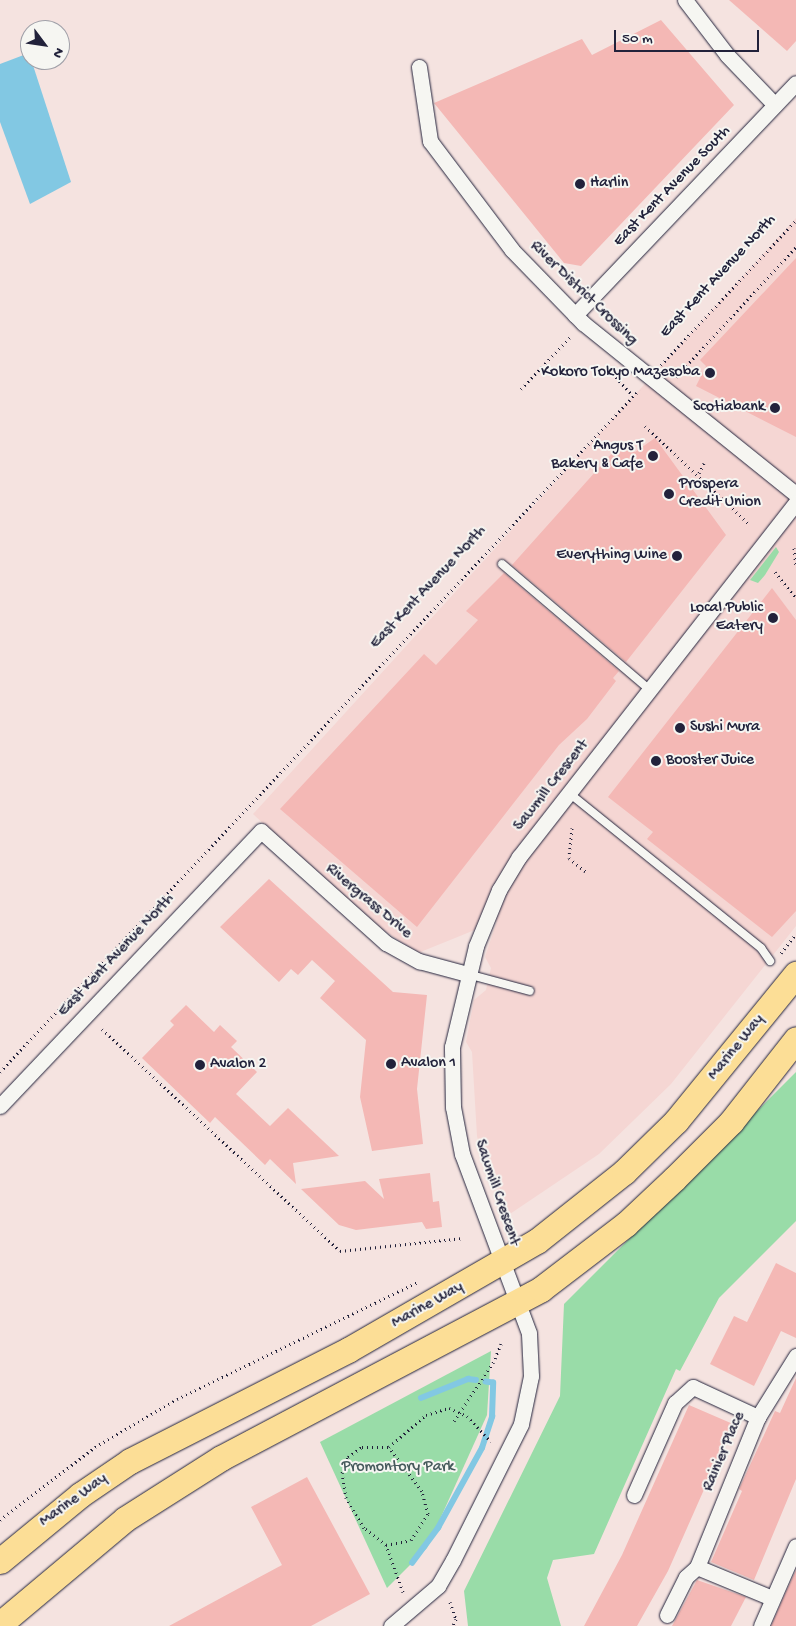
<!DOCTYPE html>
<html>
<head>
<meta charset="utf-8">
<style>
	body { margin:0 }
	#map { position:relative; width:796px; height:1626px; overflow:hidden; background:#f5e3e0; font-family:"Gochi Hand",sans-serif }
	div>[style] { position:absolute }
	.built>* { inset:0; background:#f5d6d3 }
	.green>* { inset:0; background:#99dca8 }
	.water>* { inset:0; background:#82c8e3 }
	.stream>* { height:5.5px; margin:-2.75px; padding:0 2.75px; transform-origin:2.75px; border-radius:2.75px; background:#82c8e3 }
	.building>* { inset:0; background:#f4b8b5 }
	.path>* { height:3px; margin-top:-1.5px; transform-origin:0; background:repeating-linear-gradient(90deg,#22223b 0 1px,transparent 0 5px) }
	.roads { filter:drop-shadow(0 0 1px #22223b) drop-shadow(0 0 1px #22223b) }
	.service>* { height:8px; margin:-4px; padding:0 4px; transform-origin:4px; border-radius:4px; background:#f6f6f2 }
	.minor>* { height:15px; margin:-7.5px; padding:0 7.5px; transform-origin:7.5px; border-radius:7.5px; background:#f6f6f2 }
	.primary>* { height:25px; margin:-12.5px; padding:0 12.5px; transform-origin:12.5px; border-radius:12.5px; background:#fcde96 }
	.dots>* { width:14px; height:14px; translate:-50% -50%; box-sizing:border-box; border:2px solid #f6f6f2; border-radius:50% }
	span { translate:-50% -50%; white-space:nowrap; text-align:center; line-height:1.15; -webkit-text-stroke:4px #f6f6f2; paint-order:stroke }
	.poi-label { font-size:16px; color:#22223b }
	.left { translate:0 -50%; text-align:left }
	.right { translate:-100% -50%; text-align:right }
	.street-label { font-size:16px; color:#22223b }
	.park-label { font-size:16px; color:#465a5c }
	.north { position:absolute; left:20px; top:20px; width:50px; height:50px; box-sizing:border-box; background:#f6f6f2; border:1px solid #a1a1a9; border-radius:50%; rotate:121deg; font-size:14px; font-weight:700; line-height:20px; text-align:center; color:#22223b }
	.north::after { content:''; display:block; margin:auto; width:18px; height:22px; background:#22223b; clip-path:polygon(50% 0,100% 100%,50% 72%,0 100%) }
	.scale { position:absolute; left:614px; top:30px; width:145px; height:22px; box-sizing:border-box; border:2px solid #22223b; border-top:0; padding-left:6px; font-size:15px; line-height:18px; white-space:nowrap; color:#22223b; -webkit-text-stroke:4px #f6f6f2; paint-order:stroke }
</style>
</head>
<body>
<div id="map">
	<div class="built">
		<i style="clip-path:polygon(796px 218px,796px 926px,671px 1084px,599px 1154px,507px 1216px,485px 1168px,477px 1136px,472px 1052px,466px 1042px,474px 1000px,486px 990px,491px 968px,485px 957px,497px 921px,418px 953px,371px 922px,253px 814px)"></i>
	</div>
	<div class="green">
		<i style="clip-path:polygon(776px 547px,779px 552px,765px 575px,758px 583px,750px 580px)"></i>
		<i style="clip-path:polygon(796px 1072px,796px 1221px,719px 1298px,680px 1371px,676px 1369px,594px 1554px,553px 1560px,547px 1578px,561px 1626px,468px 1626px,464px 1591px,560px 1396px,564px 1304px)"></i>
		<i style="clip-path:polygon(491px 1351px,487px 1415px,427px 1548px,387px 1588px,320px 1442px)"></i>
	</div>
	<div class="water">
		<i style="clip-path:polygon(29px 53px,71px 182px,30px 204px,0 122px,0 64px)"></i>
	</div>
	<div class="stream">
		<i style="left:421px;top:1398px;width:51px;rotate:-22deg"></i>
		<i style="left:468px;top:1379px;width:8px;rotate:7deg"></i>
		<i style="left:412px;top:1563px;width:44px;rotate:-53.4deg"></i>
		<i style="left:438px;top:1528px;width:91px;rotate:-61.2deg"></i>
		<i style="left:482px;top:1448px;width:33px;rotate:-72deg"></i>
		<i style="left:492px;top:1417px;width:34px;rotate:-88deg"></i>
		<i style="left:493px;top:1383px;width:7px;rotate:-172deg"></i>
	</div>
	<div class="building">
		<i style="clip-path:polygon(729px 0,796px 0,796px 41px,787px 51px)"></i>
		<i style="clip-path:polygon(661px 20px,734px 105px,581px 266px,564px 263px,434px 103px,582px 39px,592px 55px)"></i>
		<i style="clip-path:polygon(796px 258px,796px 437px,696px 386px,706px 366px,700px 360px)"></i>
		<i style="clip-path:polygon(655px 438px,726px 535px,626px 662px,512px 565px,622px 442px,635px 452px)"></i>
		<i style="clip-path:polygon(504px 573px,619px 671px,613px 678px,616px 681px,587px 719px,559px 745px,417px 927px,280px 809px,424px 654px,436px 665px,478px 620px,466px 611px)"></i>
		<i style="clip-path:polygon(772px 588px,796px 620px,796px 911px,772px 937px,647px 839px,653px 832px,608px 797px)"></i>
		<i style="clip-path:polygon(269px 879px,393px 992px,427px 995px,417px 1089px,423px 1144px,372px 1151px,360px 1097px,366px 1040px,320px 998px,335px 981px,312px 960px,298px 975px,291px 969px,279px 982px,220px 927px)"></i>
		<i style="clip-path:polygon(186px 1005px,214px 1032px,220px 1025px,237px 1041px,231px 1047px,257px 1072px,236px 1094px,270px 1126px,288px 1108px,339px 1156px,293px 1163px,296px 1184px,270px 1159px,265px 1165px,215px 1117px,210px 1123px,142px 1058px,174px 1025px,170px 1021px)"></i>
		<i style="clip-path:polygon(430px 1173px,433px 1202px,439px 1201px,442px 1227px,426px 1229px,422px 1222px,356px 1230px,339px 1225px,301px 1189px,365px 1181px,384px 1199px,379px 1179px)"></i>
		<i style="clip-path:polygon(776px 1263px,796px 1273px,796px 1338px,781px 1331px,754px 1386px,710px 1364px,734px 1316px,747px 1322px)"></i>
		<i style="clip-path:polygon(796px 1378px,796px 1479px,754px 1580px,711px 1562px,742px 1491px,739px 1489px,775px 1411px,780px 1413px)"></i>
		<i style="clip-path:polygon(689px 1405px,733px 1424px,668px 1571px,637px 1626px,584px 1626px,622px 1555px)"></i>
		<i style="clip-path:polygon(307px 1477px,370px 1594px,311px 1626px,169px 1626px,282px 1565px,251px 1507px)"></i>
		<i style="clip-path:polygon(796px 1570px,796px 1626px,771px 1626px,784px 1596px)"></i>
		<i style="clip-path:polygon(697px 1580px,746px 1597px,731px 1626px,672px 1626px)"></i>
	</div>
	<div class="path">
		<i style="left:661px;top:365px;width:198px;rotate:-47deg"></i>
		<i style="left:609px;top:370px;width:35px;rotate:47deg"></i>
		<i style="left:676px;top:377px;width:177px;rotate:-47.3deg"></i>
		<i style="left:521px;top:389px;width:74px;rotate:-46.6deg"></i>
		<i style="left:645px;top:426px;width:143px;rotate:43.3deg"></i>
		<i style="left:699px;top:473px;width:11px;rotate:-63deg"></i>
		<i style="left:794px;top:548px;width:19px;rotate:84deg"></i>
		<i style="left:775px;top:572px;width:33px;rotate:51deg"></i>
		<i style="left:572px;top:828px;width:30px;rotate:96deg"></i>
		<i style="left:569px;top:858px;width:21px;rotate:39deg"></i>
		<i style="left:781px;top:953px;width:24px;rotate:-52deg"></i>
		<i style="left:102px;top:1029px;width:325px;rotate:43deg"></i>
		<i style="left:340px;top:1251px;width:124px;rotate:-6deg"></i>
		<i style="left:0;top:1072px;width:935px;rotate:-46.86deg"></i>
		<i style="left:454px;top:1421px;width:70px;rotate:-56.1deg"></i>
		<i style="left:493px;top:1363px;width:21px;rotate:-67deg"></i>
		<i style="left:0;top:1520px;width:120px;rotate:-37.5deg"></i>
		<i style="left:95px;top:1447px;width:95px;rotate:-30.3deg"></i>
		<i style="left:177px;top:1399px;width:268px;rotate:-25.9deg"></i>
		<i style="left:386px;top:1545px;width:25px;rotate:-11deg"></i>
		<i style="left:411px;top:1540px;width:31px;rotate:-57deg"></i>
		<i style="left:428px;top:1514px;width:24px;rotate:-105deg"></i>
		<i style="left:422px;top:1491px;width:55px;rotate:-126.9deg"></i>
		<i style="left:403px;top:1592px;width:50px;rotate:-109.9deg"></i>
		<i style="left:386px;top:1545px;width:28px;rotate:-142deg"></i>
		<i style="left:364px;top:1528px;width:35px;rotate:-121deg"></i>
		<i style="left:346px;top:1498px;width:25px;rotate:-99deg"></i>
		<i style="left:342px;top:1473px;width:17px;rotate:-69deg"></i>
		<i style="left:348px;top:1457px;width:17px;rotate:-36deg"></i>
		<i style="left:362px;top:1447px;width:27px"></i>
		<i style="left:389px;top:1447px;width:49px;rotate:-40.9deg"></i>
		<i style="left:426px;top:1415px;width:24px;rotate:-17deg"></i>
		<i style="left:449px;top:1408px;width:20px;rotate:24deg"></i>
		<i style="left:467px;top:1416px;width:35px;rotate:47deg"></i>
		<i style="left:450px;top:1602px;width:18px;rotate:71deg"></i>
		<i style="left:456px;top:1619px;width:8px;rotate:113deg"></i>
	</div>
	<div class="roads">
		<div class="service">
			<i style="left:502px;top:564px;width:193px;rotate:40.4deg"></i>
			<i style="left:569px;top:793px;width:247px;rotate:38.9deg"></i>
			<i style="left:761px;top:948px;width:16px;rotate:55deg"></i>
			<i style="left:467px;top:974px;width:65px;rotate:15.1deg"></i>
		</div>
		<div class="minor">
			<i style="left:685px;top:0;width:69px;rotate:52.6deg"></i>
			<i style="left:727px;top:55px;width:69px;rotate:46.2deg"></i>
			<i style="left:419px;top:67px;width:75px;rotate:81.5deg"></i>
			<i style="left:430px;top:141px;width:136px;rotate:53deg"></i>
			<i style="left:512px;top:250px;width:102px;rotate:45.8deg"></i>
			<i style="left:583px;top:323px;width:273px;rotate:38.8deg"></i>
			<i style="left:575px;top:315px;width:320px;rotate:-46.4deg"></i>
			<i style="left:0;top:1106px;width:379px;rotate:-46.5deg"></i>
			<i style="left:261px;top:831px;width:168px;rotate:41.9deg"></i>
			<i style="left:386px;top:943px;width:38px;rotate:29deg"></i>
			<i style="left:419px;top:961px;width:50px;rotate:15.2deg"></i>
			<i style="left:634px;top:1495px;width:101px;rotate:-66deg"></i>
			<i style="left:675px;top:1403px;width:24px;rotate:-42deg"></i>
			<i style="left:693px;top:1387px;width:72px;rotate:24.8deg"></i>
			<i style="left:697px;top:1567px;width:81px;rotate:22.5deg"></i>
			<i style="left:667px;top:1615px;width:42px;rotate:-63.4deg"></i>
			<i style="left:686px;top:1577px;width:15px;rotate:-42deg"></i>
			<i style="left:697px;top:1567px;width:162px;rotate:-67.9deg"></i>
			<i style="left:758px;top:1417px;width:72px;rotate:-58.1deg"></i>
			<i style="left:391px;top:1626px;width:62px;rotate:-40.4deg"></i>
			<i style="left:438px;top:1586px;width:30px;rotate:-60deg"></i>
			<i style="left:453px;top:1560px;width:152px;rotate:-63.4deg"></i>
			<i style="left:521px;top:1424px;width:49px;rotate:-78.2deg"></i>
			<i style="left:531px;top:1376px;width:43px;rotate:-92.7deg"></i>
			<i style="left:529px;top:1333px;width:191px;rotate:-110.5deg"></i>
			<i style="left:462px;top:1154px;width:48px;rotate:-100.8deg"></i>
			<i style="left:453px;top:1107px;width:60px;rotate:-91deg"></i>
			<i style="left:452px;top:1047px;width:104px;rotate:-76.6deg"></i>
			<i style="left:476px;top:946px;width:61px;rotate:-67.7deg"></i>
			<i style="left:499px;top:890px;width:39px;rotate:-59deg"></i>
			<i style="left:519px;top:857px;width:450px;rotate:-52deg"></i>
			<i style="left:761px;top:1626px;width:87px;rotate:-66.4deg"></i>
		</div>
		<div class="primary">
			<i style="left:0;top:1561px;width:104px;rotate:-39.5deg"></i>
			<i style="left:80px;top:1495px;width:60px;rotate:-34.2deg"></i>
			<i style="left:130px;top:1461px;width:245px;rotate:-27deg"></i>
			<i style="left:348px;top:1350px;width:218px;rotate:-30deg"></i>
			<i style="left:537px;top:1241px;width:111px;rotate:-38.4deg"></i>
			<i style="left:624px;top:1172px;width:73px;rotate:-44.4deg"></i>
			<i style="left:676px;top:1121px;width:190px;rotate:-50.8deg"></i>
			<i style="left:0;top:1624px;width:163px;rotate:-40deg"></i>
			<i style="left:125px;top:1519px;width:114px;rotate:-32.4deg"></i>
			<i style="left:221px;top:1458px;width:362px;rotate:-27.8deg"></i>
			<i style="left:541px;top:1289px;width:107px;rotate:-37.4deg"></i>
			<i style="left:626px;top:1224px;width:66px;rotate:-43.2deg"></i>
			<i style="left:674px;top:1179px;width:81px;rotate:-45deg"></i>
			<i style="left:731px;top:1122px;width:105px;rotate:-51.9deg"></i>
		</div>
	</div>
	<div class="dots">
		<i style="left:580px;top:184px;background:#22223b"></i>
		<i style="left:710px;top:373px;background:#22223b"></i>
		<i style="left:775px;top:408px;background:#22223b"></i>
		<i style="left:653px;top:456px;background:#22223b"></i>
		<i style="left:669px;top:494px;background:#22223b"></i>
		<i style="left:677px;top:556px;background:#22223b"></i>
		<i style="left:773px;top:618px;background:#22223b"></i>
		<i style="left:680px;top:728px;background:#22223b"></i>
		<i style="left:656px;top:761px;background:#22223b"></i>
		<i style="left:391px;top:1064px;background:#22223b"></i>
		<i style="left:200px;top:1065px;background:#22223b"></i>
	</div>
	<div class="poi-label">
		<span class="left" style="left:590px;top:184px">Harlin</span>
		<span class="right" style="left:700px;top:373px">Kokoro Tokyo Mazesoba</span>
		<span class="right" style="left:765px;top:408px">Scotiabank</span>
		<span class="right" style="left:643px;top:456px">Angus T<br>Bakery &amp; Cafe</span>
		<span class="left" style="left:679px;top:494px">Prospera<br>Credit Union</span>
		<span class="right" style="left:667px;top:556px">Everything Wine</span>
		<span class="right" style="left:763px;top:618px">Local Public<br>Eatery</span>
		<span class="left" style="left:690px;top:728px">Sushi Mura</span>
		<span class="left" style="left:666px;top:761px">Booster Juice</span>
		<span class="left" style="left:401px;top:1064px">Avalon 1</span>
		<span class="left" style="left:210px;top:1065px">Avalon 2</span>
	</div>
	<div class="street-label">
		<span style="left:673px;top:187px;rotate:-46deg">East Kent Avenue South</span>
		<span style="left:719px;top:277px;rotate:-47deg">East Kent Avenue North</span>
		<span style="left:583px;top:294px;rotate:44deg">River District Crossing</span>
		<span style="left:429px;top:588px;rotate:-47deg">East Kent Avenue North</span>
		<span style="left:552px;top:786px;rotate:-52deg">Sawmill Crescent</span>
		<span style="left:368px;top:902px;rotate:40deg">Rivergrass Drive</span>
		<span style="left:117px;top:956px;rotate:-47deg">East Kent Avenue North</span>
		<span style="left:737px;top:1048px;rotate:-51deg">Marine Way</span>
		<span style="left:496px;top:1193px;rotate:71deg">Sawmill Crescent</span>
		<span style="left:428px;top:1306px;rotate:-29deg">Marine Way</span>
		<span style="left:725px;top:1452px;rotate:-67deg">Rainier Place</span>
		<span style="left:74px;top:1501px;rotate:-36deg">Marine Way</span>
	</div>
	<div class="park-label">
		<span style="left:398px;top:1468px">Promontory Park</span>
	</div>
	<div class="north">N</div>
	<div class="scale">50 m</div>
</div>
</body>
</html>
